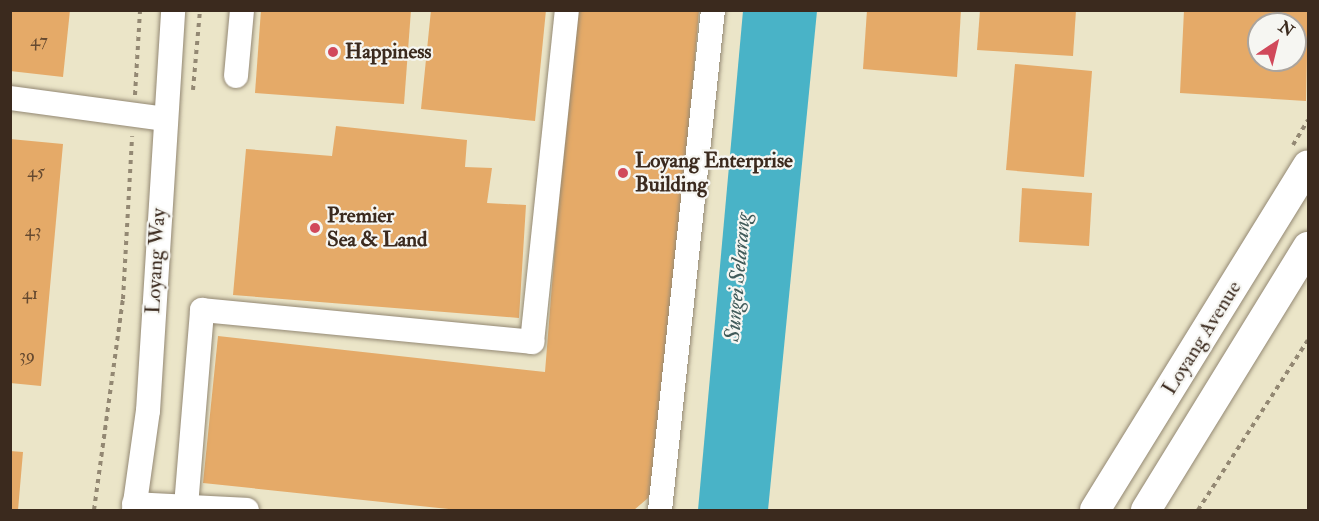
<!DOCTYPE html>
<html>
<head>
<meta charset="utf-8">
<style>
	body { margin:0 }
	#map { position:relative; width:1319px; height:521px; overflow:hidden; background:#ebe5c8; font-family:"IM FELL Double Pica",serif }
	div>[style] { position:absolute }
	.water>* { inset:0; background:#49b3c7 }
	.building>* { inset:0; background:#e5aa68 }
	.path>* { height:4px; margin-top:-2px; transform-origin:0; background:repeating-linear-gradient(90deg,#938873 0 4.5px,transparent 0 9px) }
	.roads { filter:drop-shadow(0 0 2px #938873) drop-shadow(0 0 2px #938873) }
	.minor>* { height:24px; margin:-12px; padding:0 12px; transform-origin:12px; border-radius:12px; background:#fff }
	.major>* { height:30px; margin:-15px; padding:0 15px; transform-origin:15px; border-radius:15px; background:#fff }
	.dots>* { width:16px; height:16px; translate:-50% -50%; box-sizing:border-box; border:3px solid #f6f6f2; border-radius:50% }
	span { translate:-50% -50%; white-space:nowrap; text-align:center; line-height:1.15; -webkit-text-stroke:4.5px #f6f6f2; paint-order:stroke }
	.number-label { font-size:18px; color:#664a30 }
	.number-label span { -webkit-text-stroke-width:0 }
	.poi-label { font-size:21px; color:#3b2a1e; font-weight:700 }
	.left { translate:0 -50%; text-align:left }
	.street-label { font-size:21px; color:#3b2a1e }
	.water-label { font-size:22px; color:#405a59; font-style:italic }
	.frame { position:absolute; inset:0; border:12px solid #3b2a1e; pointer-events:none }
	.north { position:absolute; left:1247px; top:12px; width:60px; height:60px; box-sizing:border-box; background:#f6f6f2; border:2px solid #aba49d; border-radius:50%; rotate:35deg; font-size:16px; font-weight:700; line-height:24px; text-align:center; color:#3b2a1e }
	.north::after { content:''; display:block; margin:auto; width:21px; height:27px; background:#d1495b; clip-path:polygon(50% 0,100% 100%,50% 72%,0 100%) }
</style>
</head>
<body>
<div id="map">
	<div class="water">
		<i style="clip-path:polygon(743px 11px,817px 11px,768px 510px,698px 510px)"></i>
	</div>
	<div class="building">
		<i style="clip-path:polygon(10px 10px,70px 10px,63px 77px,10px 71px)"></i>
		<i style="clip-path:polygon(261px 10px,411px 10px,404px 104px,255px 93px)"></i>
		<i style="clip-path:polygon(431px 10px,546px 10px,535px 121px,421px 109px)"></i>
		<i style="clip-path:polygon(574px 10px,699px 10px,659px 479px,648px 498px,634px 510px,458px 510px,203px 483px,218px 336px,545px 372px)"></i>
		<i style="clip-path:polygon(867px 10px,961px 10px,957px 77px,863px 69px)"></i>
		<i style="clip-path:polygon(980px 10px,1076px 10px,1073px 56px,977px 50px)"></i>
		<i style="clip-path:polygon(evenodd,1184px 10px,1308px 10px,1306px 101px,1180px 93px,1184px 10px,1259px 24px,1295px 24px,1295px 60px,1259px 60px,1259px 24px)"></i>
		<i style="clip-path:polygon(1015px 64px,1092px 71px,1084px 177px,1006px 170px)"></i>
		<i style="clip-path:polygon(336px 126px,467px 140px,465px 167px,492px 168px,487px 203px,526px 205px,519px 318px,233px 295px,246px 149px,332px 156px)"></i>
		<i style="clip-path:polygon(10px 139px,63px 144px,41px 386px,10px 383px)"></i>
		<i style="clip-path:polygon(1022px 188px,1092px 193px,1089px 246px,1019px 242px)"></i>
		<i style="clip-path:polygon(10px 451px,23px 452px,18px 510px,10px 510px)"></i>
	</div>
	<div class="path">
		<i style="left:193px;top:90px;width:80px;rotate:-85deg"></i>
		<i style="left:135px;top:95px;width:85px;rotate:-86.6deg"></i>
		<i style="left:1293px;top:145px;width:29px;rotate:-59deg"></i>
		<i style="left:94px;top:510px;width:213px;rotate:-82.2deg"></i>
		<i style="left:123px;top:299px;width:163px;rotate:-86.8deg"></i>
		<i style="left:1198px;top:510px;width:202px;rotate:-57.1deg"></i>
	</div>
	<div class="roads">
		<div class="minor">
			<i style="left:236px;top:76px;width:66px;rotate:-84.8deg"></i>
			<i style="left:10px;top:98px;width:156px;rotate:7.7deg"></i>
			<i style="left:134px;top:504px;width:113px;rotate:3deg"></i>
			<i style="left:186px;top:506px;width:197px;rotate:-85.3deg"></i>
			<i style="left:202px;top:310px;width:332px;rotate:5.5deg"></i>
			<i style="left:532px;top:342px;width:334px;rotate:-84deg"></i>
			<i style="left:134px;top:510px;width:100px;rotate:-82deg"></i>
			<i style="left:148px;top:411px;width:402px;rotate:-86.4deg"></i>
			<i style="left:660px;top:510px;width:503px;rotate:-83.95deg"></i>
		</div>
		<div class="major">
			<i style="left:1095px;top:510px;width:405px;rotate:-58.3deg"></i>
			<i style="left:1146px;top:510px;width:309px;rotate:-58.4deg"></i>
		</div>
	</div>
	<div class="dots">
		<i style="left:333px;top:52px;background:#d1495b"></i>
		<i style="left:623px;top:173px;background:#d1495b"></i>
		<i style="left:315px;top:228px;background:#d1495b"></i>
	</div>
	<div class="number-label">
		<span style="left:39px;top:41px">47</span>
		<span style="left:36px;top:172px">45</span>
		<span style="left:33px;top:231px">43</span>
		<span style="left:30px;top:294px">41</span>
		<span style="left:27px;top:356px">39</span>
	</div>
	<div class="poi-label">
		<span class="left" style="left:345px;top:52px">Happiness</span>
		<span class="left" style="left:635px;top:173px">Loyang Enterprise<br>Building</span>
		<span class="left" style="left:327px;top:228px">Premier<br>Sea &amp; Land</span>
	</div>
	<div class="street-label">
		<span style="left:156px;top:261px;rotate:-87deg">Loyang Way</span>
		<span style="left:1202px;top:338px;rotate:-58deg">Loyang Avenue</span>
	</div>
	<div class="water-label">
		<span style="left:738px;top:277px;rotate:-85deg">Sungei Selarang</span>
	</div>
	<div class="frame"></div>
	<div class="north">N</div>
</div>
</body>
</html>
